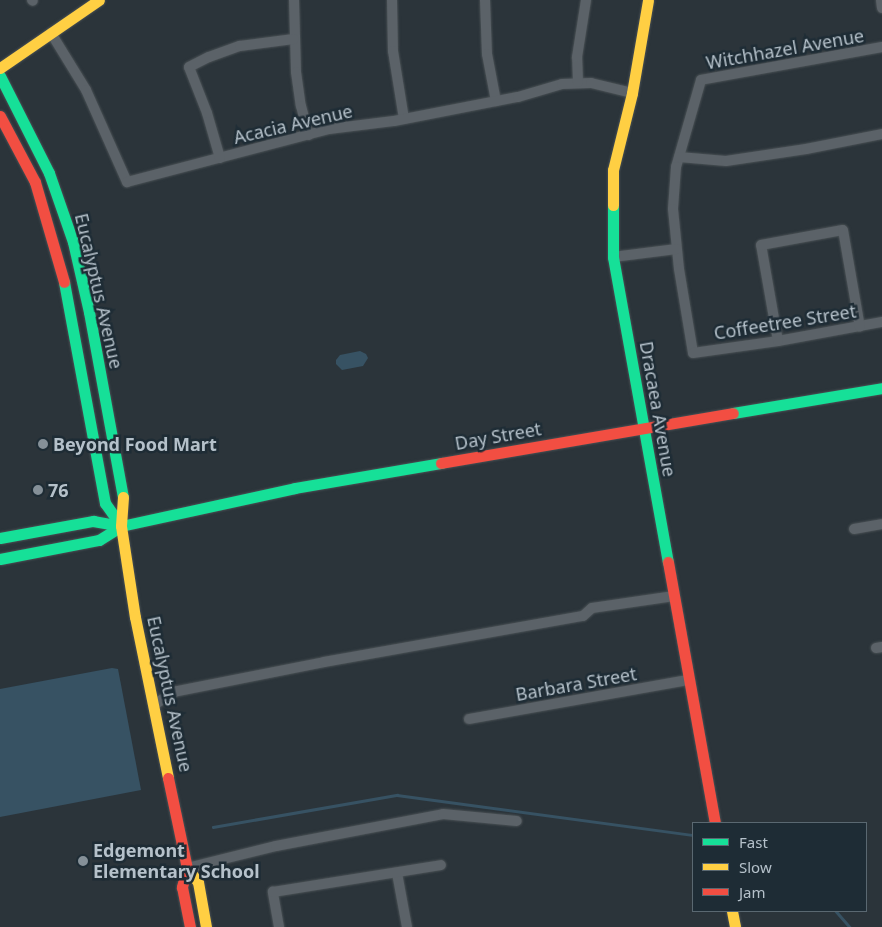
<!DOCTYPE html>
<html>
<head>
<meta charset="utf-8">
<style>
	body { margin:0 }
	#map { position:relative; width:882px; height:927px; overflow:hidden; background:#2b343a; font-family:"Noto Sans",sans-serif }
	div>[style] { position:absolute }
	.water>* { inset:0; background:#375263 }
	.stream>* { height:2.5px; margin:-1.25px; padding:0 1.25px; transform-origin:1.25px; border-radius:1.25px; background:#375263 }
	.roads { filter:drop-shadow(0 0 1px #495054) drop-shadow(0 0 1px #495054) }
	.street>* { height:10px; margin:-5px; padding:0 5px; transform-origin:5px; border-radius:5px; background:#5b6268 }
	.fast>* { height:11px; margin:-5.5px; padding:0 5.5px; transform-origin:5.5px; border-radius:5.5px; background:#16e098 }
	.slow>* { height:11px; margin:-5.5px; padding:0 5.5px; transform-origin:5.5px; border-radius:5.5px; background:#ffcf43 }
	.jam>* { height:11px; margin:-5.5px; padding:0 5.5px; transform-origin:5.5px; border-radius:5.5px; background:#f24e42 }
	.dots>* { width:14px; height:14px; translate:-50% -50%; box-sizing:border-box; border:2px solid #1e2c35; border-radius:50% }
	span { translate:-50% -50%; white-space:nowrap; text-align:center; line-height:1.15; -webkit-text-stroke:5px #1e2c35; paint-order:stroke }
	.street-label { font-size:18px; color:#b5c1ca }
	.poi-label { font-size:18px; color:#b5c1ca; font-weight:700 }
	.left { translate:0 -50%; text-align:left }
	.legend { position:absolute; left:692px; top:822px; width:175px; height:90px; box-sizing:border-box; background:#1e2c35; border:1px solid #5a6871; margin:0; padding:6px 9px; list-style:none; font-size:15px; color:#b5c1ca }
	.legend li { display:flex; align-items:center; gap:10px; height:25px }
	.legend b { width:25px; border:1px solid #5a6871 }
</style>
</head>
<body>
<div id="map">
	<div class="water">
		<i style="clip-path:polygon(360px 351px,366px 354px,368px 358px,363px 366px,342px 370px,336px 364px,336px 360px,340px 355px)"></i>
		<i style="clip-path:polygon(112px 668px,118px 669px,141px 790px,0 817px,0 689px)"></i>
	</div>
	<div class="stream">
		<i style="left:213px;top:827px;width:187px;rotate:-9.9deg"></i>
		<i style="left:397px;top:795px;width:299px;rotate:7.7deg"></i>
		<i style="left:836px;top:911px;width:21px;rotate:49deg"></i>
	</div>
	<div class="roads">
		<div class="street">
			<i style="left:32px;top:0;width:1px;rotate:45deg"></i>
			<i style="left:294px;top:0;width:72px;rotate:88.4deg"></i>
			<i style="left:296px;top:72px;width:34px;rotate:82deg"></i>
			<i style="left:301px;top:106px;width:30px;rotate:75deg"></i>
			<i style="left:392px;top:0;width:51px;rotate:88.9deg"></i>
			<i style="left:393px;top:51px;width:69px;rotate:80.8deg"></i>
			<i style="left:485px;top:0;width:54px;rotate:87.9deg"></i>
			<i style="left:487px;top:54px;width:48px;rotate:79.2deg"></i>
			<i style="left:881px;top:0;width:8px;rotate:83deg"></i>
			<i style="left:51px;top:33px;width:67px;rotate:58.4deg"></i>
			<i style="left:86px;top:90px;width:101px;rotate:66deg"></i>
			<i style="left:127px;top:182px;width:209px;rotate:-14.7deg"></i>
			<i style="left:329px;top:129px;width:65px;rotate:-7deg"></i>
			<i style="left:394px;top:121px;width:126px;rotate:-11deg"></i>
			<i style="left:518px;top:97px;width:46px;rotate:-16.5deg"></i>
			<i style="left:562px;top:84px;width:29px;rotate:-2deg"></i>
			<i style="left:591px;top:83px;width:42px;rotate:13.7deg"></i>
			<i style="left:882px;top:47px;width:184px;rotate:169.7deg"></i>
			<i style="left:701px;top:80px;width:91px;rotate:106deg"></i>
			<i style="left:676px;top:167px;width:42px;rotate:94.1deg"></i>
			<i style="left:673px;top:209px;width:60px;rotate:84.3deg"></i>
			<i style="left:679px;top:269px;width:85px;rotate:80.5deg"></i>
			<i style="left:693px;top:353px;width:86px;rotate:-8deg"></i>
			<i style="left:778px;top:341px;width:106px;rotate:-10.4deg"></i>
			<i style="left:578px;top:82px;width:25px;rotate:-92deg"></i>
			<i style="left:577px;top:57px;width:58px;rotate:-81deg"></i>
			<i style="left:679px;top:157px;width:47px;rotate:4.9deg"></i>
			<i style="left:726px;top:161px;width:81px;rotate:-8.5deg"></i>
			<i style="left:806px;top:149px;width:77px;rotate:-11.2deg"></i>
			<i style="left:220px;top:158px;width:47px;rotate:-106.1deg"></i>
			<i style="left:207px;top:113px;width:49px;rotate:-111.4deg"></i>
			<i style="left:189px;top:67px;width:22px;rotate:-27deg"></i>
			<i style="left:209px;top:57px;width:33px;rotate:-20deg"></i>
			<i style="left:240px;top:46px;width:54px;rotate:-7.4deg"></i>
			<i style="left:613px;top:257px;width:64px;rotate:-7.2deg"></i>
			<i style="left:778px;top:341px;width:97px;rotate:-100deg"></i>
			<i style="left:761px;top:245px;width:83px;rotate:-10.4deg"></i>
			<i style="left:843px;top:230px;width:98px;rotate:80.1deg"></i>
			<i style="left:854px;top:529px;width:28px;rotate:-10deg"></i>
			<i style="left:876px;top:648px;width:6px;rotate:-9deg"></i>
			<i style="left:154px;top:705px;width:23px;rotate:-34deg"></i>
			<i style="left:173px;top:692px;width:154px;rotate:-11.2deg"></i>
			<i style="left:324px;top:662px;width:263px;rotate:-10.1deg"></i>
			<i style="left:583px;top:616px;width:12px;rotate:-42deg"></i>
			<i style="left:592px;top:608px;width:83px;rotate:-8.3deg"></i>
			<i style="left:469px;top:719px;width:223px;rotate:-10.1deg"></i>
			<i style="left:187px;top:868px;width:92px;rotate:-13.9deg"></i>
			<i style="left:276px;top:846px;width:170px;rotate:-10.8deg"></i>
			<i style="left:443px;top:814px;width:74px;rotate:5.4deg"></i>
			<i style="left:397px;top:873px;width:55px;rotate:79.5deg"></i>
			<i style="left:279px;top:927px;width:36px;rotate:-100deg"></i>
			<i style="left:273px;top:892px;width:170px;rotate:-9.1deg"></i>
		</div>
		<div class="fast">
			<i style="left:0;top:76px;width:109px;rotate:63.2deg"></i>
			<i style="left:49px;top:173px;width:73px;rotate:70.8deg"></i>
			<i style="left:73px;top:242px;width:72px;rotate:77.1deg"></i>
			<i style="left:89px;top:312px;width:188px;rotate:79.6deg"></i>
			<i style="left:613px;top:205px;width:52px;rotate:90deg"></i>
			<i style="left:613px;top:257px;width:310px;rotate:79.8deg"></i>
			<i style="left:64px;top:282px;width:225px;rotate:79.5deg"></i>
			<i style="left:105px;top:503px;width:28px;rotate:55deg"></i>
			<i style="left:733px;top:413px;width:151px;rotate:-9.5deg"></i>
			<i style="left:0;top:538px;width:95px;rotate:-10.4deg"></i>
			<i style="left:93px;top:521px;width:28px;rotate:10deg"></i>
			<i style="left:0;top:559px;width:101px;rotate:-10.9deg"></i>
			<i style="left:99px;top:540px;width:26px;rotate:-32deg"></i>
			<i style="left:121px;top:526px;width:178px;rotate:-12.3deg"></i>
			<i style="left:295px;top:488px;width:148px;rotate:-9.7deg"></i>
		</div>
		<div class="slow">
			<i style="left:0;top:68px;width:120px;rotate:-34.5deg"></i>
			<i style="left:613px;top:205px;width:35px;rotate:-90deg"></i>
			<i style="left:613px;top:170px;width:79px;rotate:-76.1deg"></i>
			<i style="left:632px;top:93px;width:94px;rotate:-80.2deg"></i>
			<i style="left:123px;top:497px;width:29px;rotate:94deg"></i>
			<i style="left:121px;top:526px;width:92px;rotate:81.3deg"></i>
			<i style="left:135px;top:617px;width:164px;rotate:78.4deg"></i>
			<i style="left:187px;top:868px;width:18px;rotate:52deg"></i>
			<i style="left:198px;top:882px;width:46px;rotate:79.9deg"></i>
			<i style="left:732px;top:911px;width:16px;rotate:79deg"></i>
		</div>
		<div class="jam">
			<i style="left:0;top:116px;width:75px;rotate:62.1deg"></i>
			<i style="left:35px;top:182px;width:104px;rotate:73.8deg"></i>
			<i style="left:441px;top:463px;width:296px;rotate:-9.7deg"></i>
			<i style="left:668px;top:562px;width:265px;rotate:79.8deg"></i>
			<i style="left:168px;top:778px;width:92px;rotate:78.1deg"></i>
			<i style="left:187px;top:868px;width:20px;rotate:105deg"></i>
			<i style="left:182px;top:887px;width:41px;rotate:78.7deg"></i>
		</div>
	</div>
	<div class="dots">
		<i style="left:43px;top:444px;background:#859098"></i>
		<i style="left:38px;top:490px;background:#859098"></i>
		<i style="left:83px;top:861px;background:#859098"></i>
	</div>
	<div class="street-label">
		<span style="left:785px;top:49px;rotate:-10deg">Witchhazel Avenue</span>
		<span style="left:293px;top:124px;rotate:-13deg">Acacia Avenue</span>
		<span style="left:99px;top:291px;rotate:77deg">Eucalyptus Avenue</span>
		<span style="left:785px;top:322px;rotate:-9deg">Coffeetree Street</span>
		<span style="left:658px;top:409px;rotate:80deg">Dracaea Avenue</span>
		<span style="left:498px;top:436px;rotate:-10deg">Day Street</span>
		<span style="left:576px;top:684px;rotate:-10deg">Barbara Street</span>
		<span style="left:170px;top:694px;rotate:78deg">Eucalyptus Avenue</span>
	</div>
	<div class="poi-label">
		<span class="left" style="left:53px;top:444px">Beyond Food Mart</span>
		<span class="left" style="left:48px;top:490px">76</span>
		<span class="left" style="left:93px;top:861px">Edgemont<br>Elementary School</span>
	</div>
	<ul class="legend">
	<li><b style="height:6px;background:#16e098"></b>Fast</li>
	<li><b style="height:6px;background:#ffcf43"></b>Slow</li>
	<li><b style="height:6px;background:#f24e42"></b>Jam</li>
	</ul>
</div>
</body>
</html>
